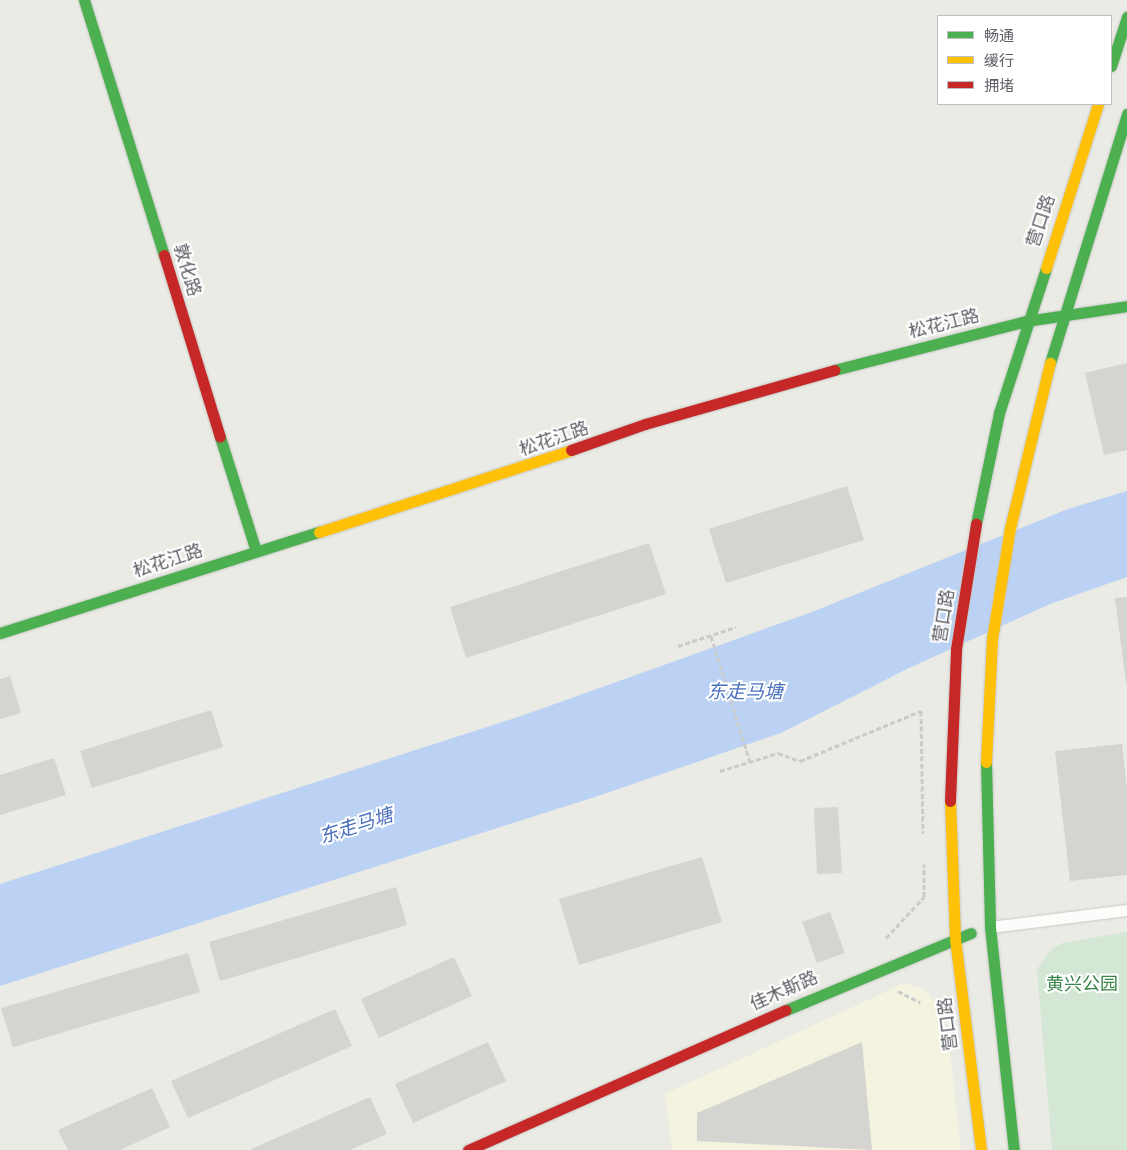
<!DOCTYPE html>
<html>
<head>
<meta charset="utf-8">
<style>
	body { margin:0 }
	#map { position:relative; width:1127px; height:1150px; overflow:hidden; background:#ebebe5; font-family:Montserrat,"Noto Sans SC",sans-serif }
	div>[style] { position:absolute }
	.commercial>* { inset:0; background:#f4f3df }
	.green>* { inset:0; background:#d4e7d4 }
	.water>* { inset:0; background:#bbd2f4 }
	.building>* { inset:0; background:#d4d4d0 }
	.path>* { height:3px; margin-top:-1.5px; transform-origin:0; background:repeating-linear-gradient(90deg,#c8ccca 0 5px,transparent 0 7.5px) }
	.roads { filter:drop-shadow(0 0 1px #c7c8c6) drop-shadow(0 0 1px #c7c8c6) }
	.lane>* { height:11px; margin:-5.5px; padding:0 5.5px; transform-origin:5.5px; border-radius:5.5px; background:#fcfcfb }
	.fast>* { height:11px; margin:-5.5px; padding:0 5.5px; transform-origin:5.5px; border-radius:5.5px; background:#4caf50 }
	.slow>* { height:11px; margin:-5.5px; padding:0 5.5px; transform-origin:5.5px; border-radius:5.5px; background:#ffc107 }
	.jam>* { height:11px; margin:-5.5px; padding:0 5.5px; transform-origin:5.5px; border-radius:5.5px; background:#c62828 }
	span { translate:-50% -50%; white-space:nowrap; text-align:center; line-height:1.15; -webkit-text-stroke:4px #fff; paint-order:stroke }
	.street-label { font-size:18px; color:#5b5e63 }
	.park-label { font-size:18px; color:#398449 }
	.water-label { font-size:19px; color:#4a6fbd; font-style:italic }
	.legend { position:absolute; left:937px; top:15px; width:175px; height:90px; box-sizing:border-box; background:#fff; border:1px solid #bdbfc1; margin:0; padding:6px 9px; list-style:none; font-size:15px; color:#5b5e63 }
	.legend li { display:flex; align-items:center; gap:10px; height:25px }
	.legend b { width:25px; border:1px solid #bdbfc1 }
</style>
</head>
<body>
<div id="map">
	<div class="commercial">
		<i style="clip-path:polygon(905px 983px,925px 990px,938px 1006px,948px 1035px,961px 1150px,672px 1150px,665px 1094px)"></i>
	</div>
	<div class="green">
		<i style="clip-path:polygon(1127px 932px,1127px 1150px,1052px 1150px,1037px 969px,1052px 949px,1062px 943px)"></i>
	</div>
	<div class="water">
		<i style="clip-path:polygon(1127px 491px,1127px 577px,1050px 604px,909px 668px,781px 733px,598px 796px,0 986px,0 884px,521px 716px,812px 612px,1068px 509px)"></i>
	</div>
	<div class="building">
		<i style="clip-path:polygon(1127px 363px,1127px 450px,1104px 455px,1085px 373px)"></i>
		<i style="clip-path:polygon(847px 486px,864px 540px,726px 583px,709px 529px)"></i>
		<i style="clip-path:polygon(649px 543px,666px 594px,466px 658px,450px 607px)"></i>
		<i style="clip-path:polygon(1127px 597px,1127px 683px,1126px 683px,1115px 598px)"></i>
		<i style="clip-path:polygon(10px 676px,21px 713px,0 719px,0 679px)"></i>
		<i style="clip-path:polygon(211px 710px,223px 747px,92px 788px,80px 751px)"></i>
		<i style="clip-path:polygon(1122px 744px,1127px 790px,1127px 875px,1070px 881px,1055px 751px)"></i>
		<i style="clip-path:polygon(54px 758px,66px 795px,0 815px,0 775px)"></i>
		<i style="clip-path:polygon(838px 807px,842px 873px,817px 874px,814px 808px)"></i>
		<i style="clip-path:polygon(702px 857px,722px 922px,579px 965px,559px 899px)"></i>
		<i style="clip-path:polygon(396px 887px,407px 925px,220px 981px,209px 942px)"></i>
		<i style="clip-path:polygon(830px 912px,845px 953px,817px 963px,802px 922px)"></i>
		<i style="clip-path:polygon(188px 953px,200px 992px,13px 1047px,1px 1008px)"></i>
		<i style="clip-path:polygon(454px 957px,472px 996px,379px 1038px,361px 999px)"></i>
		<i style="clip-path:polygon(335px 1009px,352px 1046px,188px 1118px,171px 1081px)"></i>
		<i style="clip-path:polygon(488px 1042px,506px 1081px,413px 1123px,395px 1084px)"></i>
		<i style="clip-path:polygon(862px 1042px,872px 1150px,697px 1141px,697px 1113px)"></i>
		<i style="clip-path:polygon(152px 1088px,170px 1127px,120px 1150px,68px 1150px,58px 1130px)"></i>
		<i style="clip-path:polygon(370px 1097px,387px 1134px,350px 1150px,249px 1150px)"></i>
	</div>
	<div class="path">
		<i style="left:711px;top:636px;width:132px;rotate:72.8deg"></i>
		<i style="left:678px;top:646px;width:61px;rotate:-18.1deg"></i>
		<i style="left:720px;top:771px;width:61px;rotate:-17.2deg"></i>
		<i style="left:778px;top:753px;width:23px;rotate:20deg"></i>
		<i style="left:800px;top:761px;width:131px;rotate:-22.5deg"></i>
		<i style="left:921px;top:711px;width:122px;rotate:89.1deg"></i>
		<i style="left:886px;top:938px;width:56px;rotate:-47.2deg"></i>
		<i style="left:924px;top:897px;width:33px;rotate:-90deg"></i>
		<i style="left:898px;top:991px;width:25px;rotate:27deg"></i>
	</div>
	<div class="roads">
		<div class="lane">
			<i style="left:990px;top:927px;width:138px;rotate:-7.1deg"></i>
		</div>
		<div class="fast">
			<i style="left:84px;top:0;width:267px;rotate:72.6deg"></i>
			<i style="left:1111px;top:66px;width:52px;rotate:-71.9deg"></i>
			<i style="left:1050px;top:363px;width:261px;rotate:-72.8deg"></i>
			<i style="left:834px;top:370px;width:198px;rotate:-14.3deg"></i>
			<i style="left:1026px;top:321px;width:102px;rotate:-8.4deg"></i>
			<i style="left:220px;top:437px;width:120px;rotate:72.5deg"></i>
			<i style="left:976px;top:524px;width:113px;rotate:-78.3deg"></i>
			<i style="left:999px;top:413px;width:152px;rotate:-72deg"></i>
			<i style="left:0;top:633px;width:335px;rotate:-17.6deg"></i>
			<i style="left:986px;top:762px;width:165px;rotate:88.6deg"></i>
			<i style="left:990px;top:927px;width:224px;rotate:83.9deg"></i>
			<i style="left:786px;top:1010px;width:200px;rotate:-22.6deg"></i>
		</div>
		<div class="slow">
			<i style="left:1046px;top:268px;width:172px;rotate:-72.4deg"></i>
			<i style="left:319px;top:532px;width:265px;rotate:-18deg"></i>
			<i style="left:986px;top:762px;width:123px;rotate:-87.2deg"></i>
			<i style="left:992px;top:639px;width:112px;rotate:-80.8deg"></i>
			<i style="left:1010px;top:528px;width:170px;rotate:-76.4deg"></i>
			<i style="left:950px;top:801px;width:137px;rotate:87.9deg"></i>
			<i style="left:955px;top:938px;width:214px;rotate:83deg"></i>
		</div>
		<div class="jam">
			<i style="left:164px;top:255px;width:190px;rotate:72.9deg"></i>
			<i style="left:571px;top:450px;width:78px;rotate:-19.4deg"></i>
			<i style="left:645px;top:424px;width:197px;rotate:-15.9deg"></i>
			<i style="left:950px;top:801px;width:152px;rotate:-87.7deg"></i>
			<i style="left:956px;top:649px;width:127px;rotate:-80.9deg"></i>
			<i style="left:468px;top:1150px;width:347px;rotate:-23.8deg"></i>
		</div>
	</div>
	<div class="street-label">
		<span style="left:1041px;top:221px;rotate:-72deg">营口路</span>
		<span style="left:187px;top:270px;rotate:73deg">敦化路</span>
		<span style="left:944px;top:324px;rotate:-14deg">松花江路</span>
		<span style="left:554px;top:439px;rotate:-19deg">松花江路</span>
		<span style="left:168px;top:561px;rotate:-18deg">松花江路</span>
		<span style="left:944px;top:616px;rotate:-81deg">营口路</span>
		<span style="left:784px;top:991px;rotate:-24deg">佳木斯路</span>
		<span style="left:948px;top:1024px;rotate:-97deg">营口路</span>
	</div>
	<div class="park-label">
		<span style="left:1082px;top:984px">黄兴公园</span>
	</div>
	<div class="water-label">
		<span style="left:745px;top:692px">东走马塘</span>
		<span style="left:356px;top:826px;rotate:-18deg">东走马塘</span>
	</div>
	<ul class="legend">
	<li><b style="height:6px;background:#4caf50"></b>畅通</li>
	<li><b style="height:6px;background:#ffc107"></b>缓行</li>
	<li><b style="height:6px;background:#c62828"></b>拥堵</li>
	</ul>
</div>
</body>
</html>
